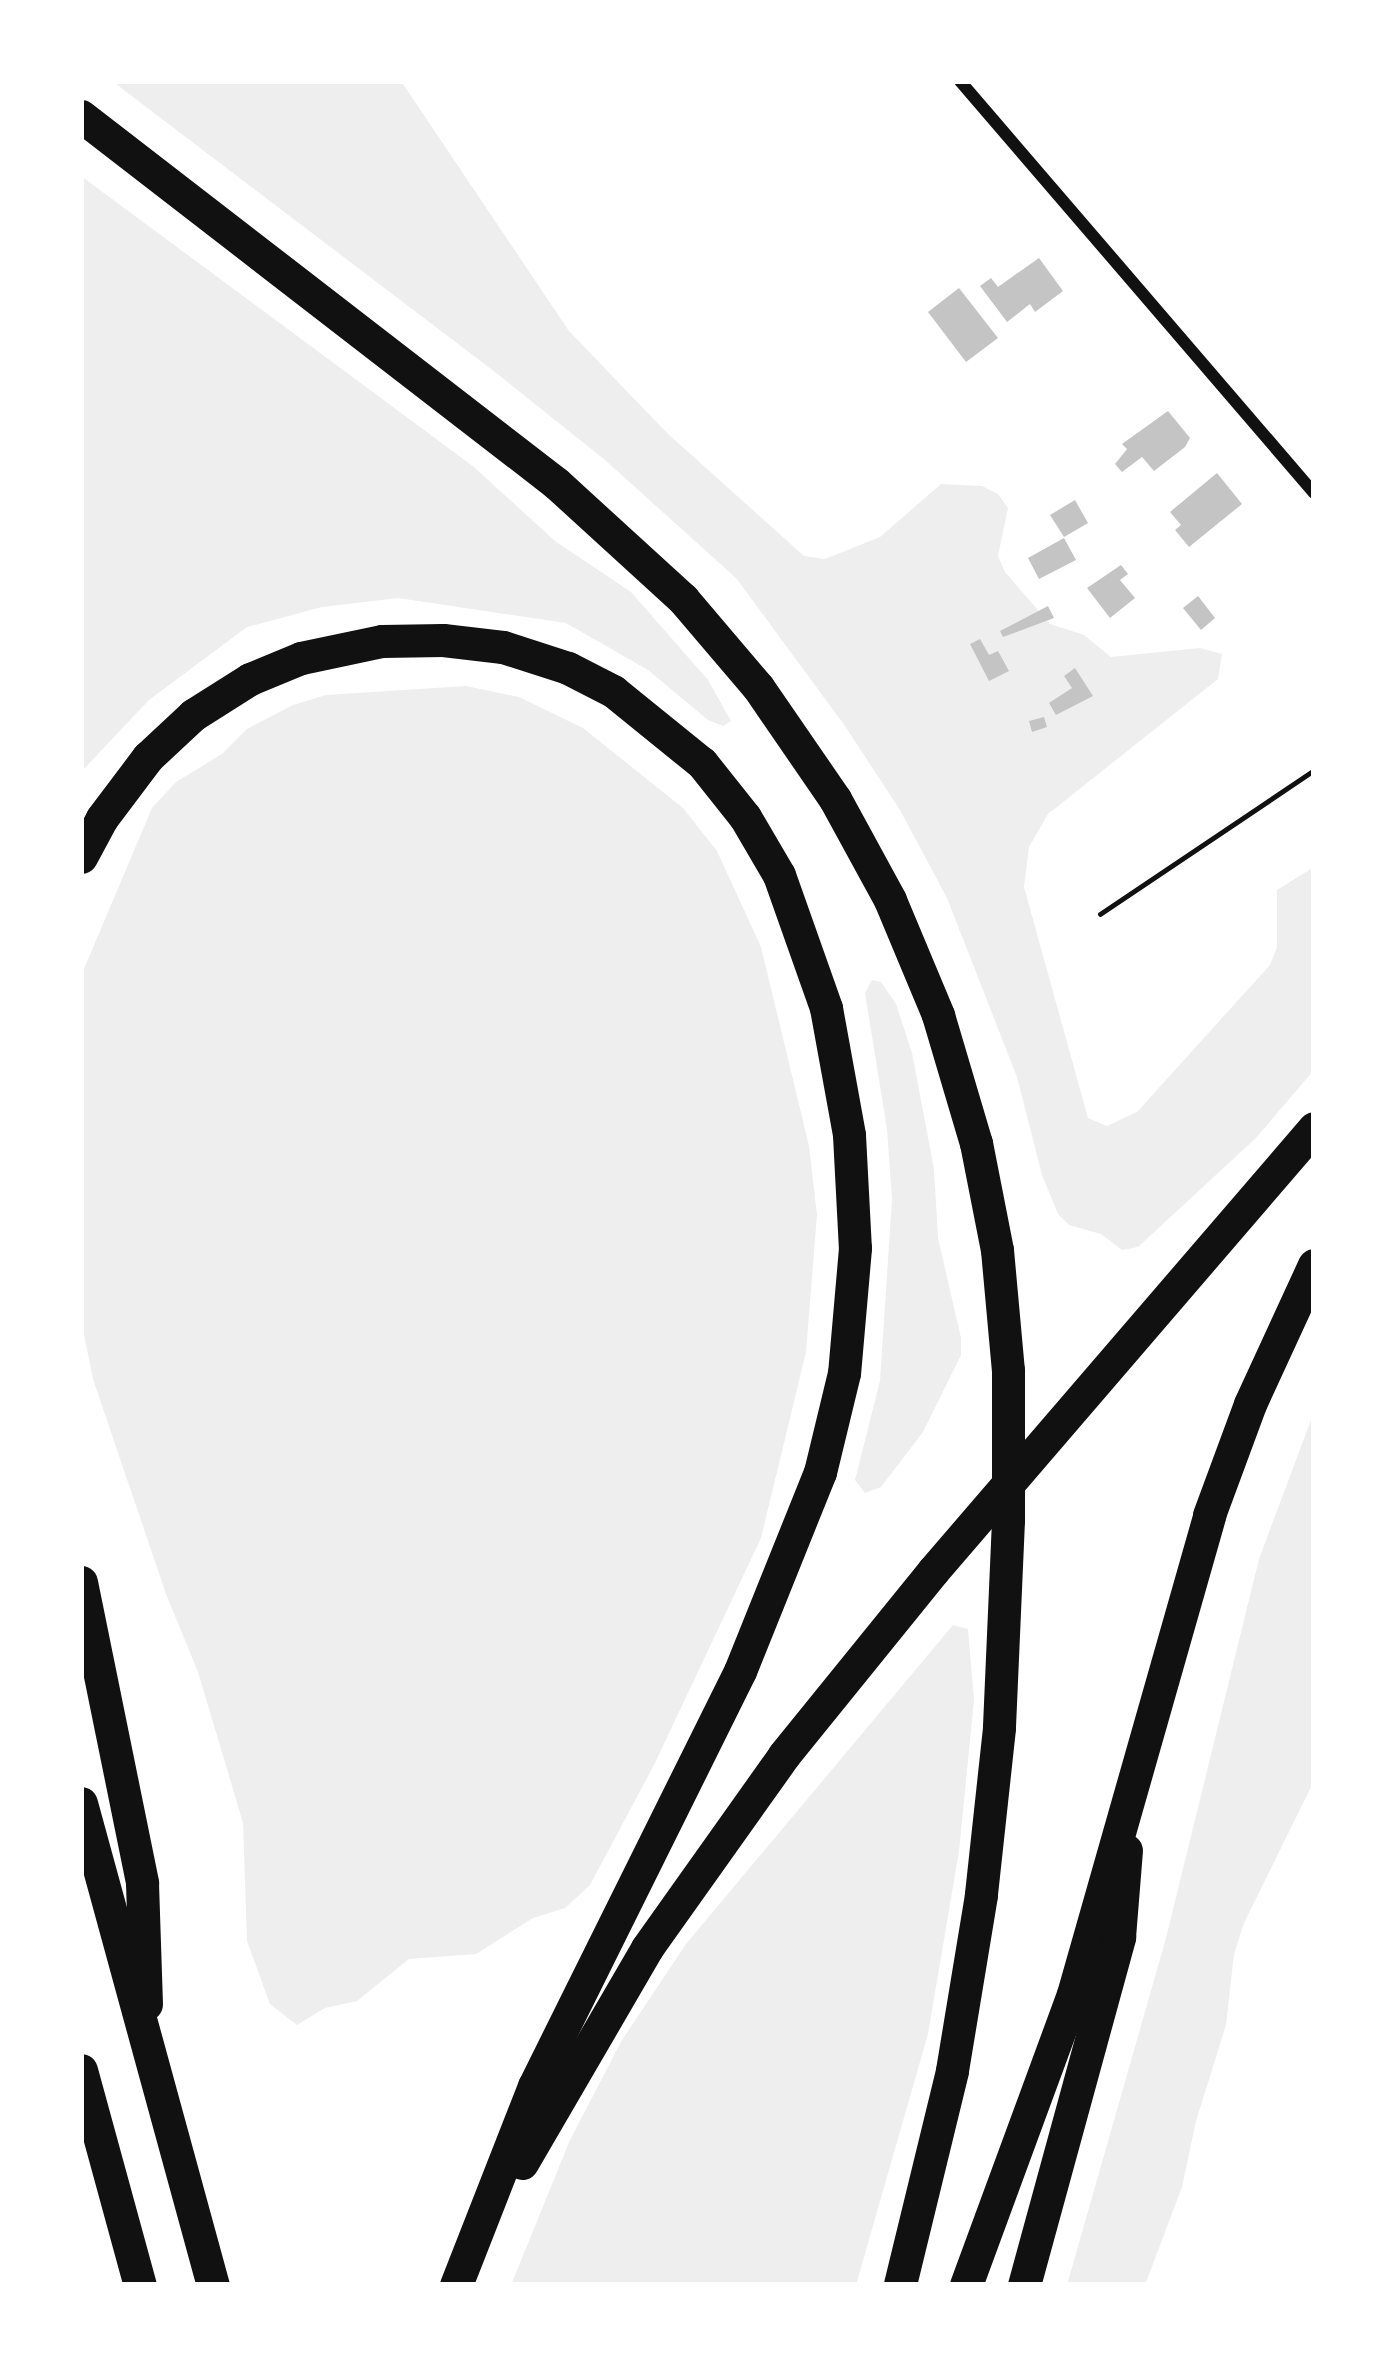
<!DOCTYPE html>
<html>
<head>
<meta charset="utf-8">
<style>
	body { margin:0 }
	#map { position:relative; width:1395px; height:2366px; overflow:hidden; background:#fff; font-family:"Source Sans 3",sans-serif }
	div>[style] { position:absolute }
	.green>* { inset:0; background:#eee }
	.building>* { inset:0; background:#c4c4c4 }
	.path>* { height:4.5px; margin:-2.25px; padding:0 2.25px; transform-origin:2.25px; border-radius:2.25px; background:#111 }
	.minor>* { height:12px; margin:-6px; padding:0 6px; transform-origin:6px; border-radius:6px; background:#111 }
	.motorway>* { height:33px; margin:-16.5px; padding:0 16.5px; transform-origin:16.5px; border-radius:16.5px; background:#111 }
	span { translate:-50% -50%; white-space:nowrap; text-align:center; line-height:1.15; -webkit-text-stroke:12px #fff; paint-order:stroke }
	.frame { position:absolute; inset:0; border:84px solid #fff; pointer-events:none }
</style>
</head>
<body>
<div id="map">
	<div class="green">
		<i style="clip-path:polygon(112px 81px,401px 81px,569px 331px,667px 433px,804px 556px,825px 559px,880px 537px,941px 484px,982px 486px,998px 494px,1008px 508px,998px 556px,1005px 572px,1050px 624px,1084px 635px,1111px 657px,1200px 648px,1222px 654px,1218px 679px,1048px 814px,1029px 847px,1024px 887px,1088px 1118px,1107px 1126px,1137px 1112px,1270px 965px,1277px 947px,1277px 890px,1314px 867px,1314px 1070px,1256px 1138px,1138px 1247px,1122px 1250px,1101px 1234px,1069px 1225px,1058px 1214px,1042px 1175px,1017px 1077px,947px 898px,900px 810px,845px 726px,736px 578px,605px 460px,495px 372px)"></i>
		<i style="clip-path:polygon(81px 176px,474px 467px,555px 541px,631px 592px,708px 680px,731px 721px,723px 726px,708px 720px,648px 670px,566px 623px,398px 598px,322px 607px,247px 627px,149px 700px,81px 772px)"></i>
		<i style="clip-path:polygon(466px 686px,519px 697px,583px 728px,683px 808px,717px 851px,761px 947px,809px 1146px,817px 1215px,806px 1352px,761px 1538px,655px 1763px,590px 1885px,565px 1908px,533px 1918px,476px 1954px,409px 1959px,357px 2001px,325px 2008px,297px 2025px,270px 2004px,247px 1941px,243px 1823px,198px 1672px,166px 1594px,93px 1379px,83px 1330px,81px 976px,152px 808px,176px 782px,222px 754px,247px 729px,293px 705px,326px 695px)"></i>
		<i style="clip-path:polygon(872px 980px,881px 982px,896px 1004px,912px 1053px,934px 1169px,938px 1238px,961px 1338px,961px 1355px,923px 1432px,881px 1487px,865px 1493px,855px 1480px,880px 1381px,892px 1199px,887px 1129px,865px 993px)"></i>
		<i style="clip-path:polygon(1314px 1412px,1314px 1781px,1244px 1923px,1234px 1954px,1226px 2025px,1196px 2121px,1182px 2187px,1145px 2285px,1067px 2285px,1166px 1938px,1259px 1559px)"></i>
		<i style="clip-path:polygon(953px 1625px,968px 1629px,974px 1700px,959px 1851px,928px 2034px,856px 2285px,511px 2285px,570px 2140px,622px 2040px,686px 1944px)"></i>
	</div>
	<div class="building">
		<i style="clip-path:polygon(1039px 258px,1063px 291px,1035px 312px,1030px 304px,1007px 322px,980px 286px,991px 278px,998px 287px)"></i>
		<i style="clip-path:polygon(959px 288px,998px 338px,966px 362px,928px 312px)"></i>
		<i style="clip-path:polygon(1168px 411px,1190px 438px,1185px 447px,1154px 471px,1142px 457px,1122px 472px,1115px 464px,1127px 449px,1122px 444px)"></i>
		<i style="clip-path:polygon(1217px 473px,1242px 504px,1189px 547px,1175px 530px,1181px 525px,1170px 512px)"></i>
		<i style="clip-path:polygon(1075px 500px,1088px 523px,1064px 537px,1050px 515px)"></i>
		<i style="clip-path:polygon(1064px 538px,1076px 560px,1039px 579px,1028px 558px)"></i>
		<i style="clip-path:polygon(1121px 565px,1128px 574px,1120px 580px,1135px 598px,1110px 618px,1087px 588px)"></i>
		<i style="clip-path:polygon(1198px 596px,1215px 618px,1201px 630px,1183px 608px)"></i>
		<i style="clip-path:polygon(1048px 606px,1054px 618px,1003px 637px,1000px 631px)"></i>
		<i style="clip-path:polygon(980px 639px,989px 655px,998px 651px,1009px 671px,989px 681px,970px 644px)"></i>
		<i style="clip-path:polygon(1075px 668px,1093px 696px,1056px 715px,1049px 703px,1072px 688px,1064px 676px)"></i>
		<i style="clip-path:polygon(1044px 717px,1047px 727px,1032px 732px,1029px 721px)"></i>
	</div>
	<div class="path">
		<i style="left:1100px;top:914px;width:258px;rotate:-33.9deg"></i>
	</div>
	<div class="minor">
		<i style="left:960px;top:81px;width:543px;rotate:49.33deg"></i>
	</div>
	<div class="motorway">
		<i style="left:81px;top:116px;width:600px;rotate:37.69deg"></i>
		<i style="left:556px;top:483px;width:172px;rotate:42.4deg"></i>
		<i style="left:683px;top:599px;width:116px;rotate:49.6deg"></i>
		<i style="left:758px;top:687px;width:136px;rotate:55.5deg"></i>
		<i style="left:835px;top:799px;width:115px;rotate:61.4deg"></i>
		<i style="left:890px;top:900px;width:125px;rotate:67.3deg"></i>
		<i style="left:938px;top:1015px;width:134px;rotate:73.5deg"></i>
		<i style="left:976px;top:1143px;width:109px;rotate:78.9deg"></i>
		<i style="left:997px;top:1250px;width:121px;rotate:84.8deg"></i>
		<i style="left:1008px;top:1370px;width:150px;rotate:90deg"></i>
		<i style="left:1008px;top:1520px;width:208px;rotate:92.5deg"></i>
		<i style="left:999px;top:1728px;width:168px;rotate:96.2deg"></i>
		<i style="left:981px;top:1895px;width:178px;rotate:99.4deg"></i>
		<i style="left:952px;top:2071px;width:220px;rotate:103.7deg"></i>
		<i style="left:81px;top:857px;width:44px;rotate:-61.7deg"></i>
		<i style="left:102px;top:818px;width:76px;rotate:-53deg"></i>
		<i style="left:148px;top:757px;width:62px;rotate:-43deg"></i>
		<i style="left:193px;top:715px;width:67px;rotate:-32.3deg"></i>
		<i style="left:250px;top:679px;width:55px;rotate:-22.4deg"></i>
		<i style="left:301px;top:658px;width:83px;rotate:-11.9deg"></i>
		<i style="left:382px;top:641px;width:61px;rotate:-0.9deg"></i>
		<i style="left:443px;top:640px;width:60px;rotate:6.7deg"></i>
		<i style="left:503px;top:647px;width:68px;rotate:17.9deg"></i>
		<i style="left:568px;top:668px;width:51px;rotate:27.1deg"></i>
		<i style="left:613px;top:691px;width:114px;rotate:39deg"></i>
		<i style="left:702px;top:763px;width:69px;rotate:51.5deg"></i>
		<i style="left:745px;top:817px;width:67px;rotate:59.6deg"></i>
		<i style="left:779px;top:875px;width:141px;rotate:70.5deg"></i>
		<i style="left:826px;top:1008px;width:129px;rotate:79.7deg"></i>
		<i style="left:849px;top:1135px;width:113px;rotate:87deg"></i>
		<i style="left:855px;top:1248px;width:125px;rotate:95deg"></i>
		<i style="left:844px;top:1373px;width:102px;rotate:103.6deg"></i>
		<i style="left:820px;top:1472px;width:214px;rotate:111.9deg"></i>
		<i style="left:740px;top:1671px;width:463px;rotate:116.4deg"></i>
		<i style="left:534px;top:2086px;width:214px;rotate:111.4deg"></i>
		<i style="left:81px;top:1582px;width:307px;rotate:78.5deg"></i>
		<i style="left:142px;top:1883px;width:121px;rotate:88.1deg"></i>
		<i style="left:81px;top:1803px;width:500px;rotate:74.7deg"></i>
		<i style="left:81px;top:2070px;width:223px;rotate:74.7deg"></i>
		<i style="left:522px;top:2163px;width:249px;rotate:-59.8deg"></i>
		<i style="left:647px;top:1948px;width:237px;rotate:-54.6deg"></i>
		<i style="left:784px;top:1755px;width:237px;rotate:-51deg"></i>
		<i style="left:933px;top:1571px;width:584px;rotate:-49.3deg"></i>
		<i style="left:966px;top:2285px;width:310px;rotate:-69.8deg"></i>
		<i style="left:1073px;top:1994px;width:498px;rotate:-74.1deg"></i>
		<i style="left:1209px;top:1515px;width:118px;rotate:-69.7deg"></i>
		<i style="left:1250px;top:1404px;width:153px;rotate:-65.3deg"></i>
		<i style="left:1024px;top:2285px;width:361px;rotate:-74.7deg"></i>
		<i style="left:1119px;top:1937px;width:87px;rotate:-85.4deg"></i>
	</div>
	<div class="frame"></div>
</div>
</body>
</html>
